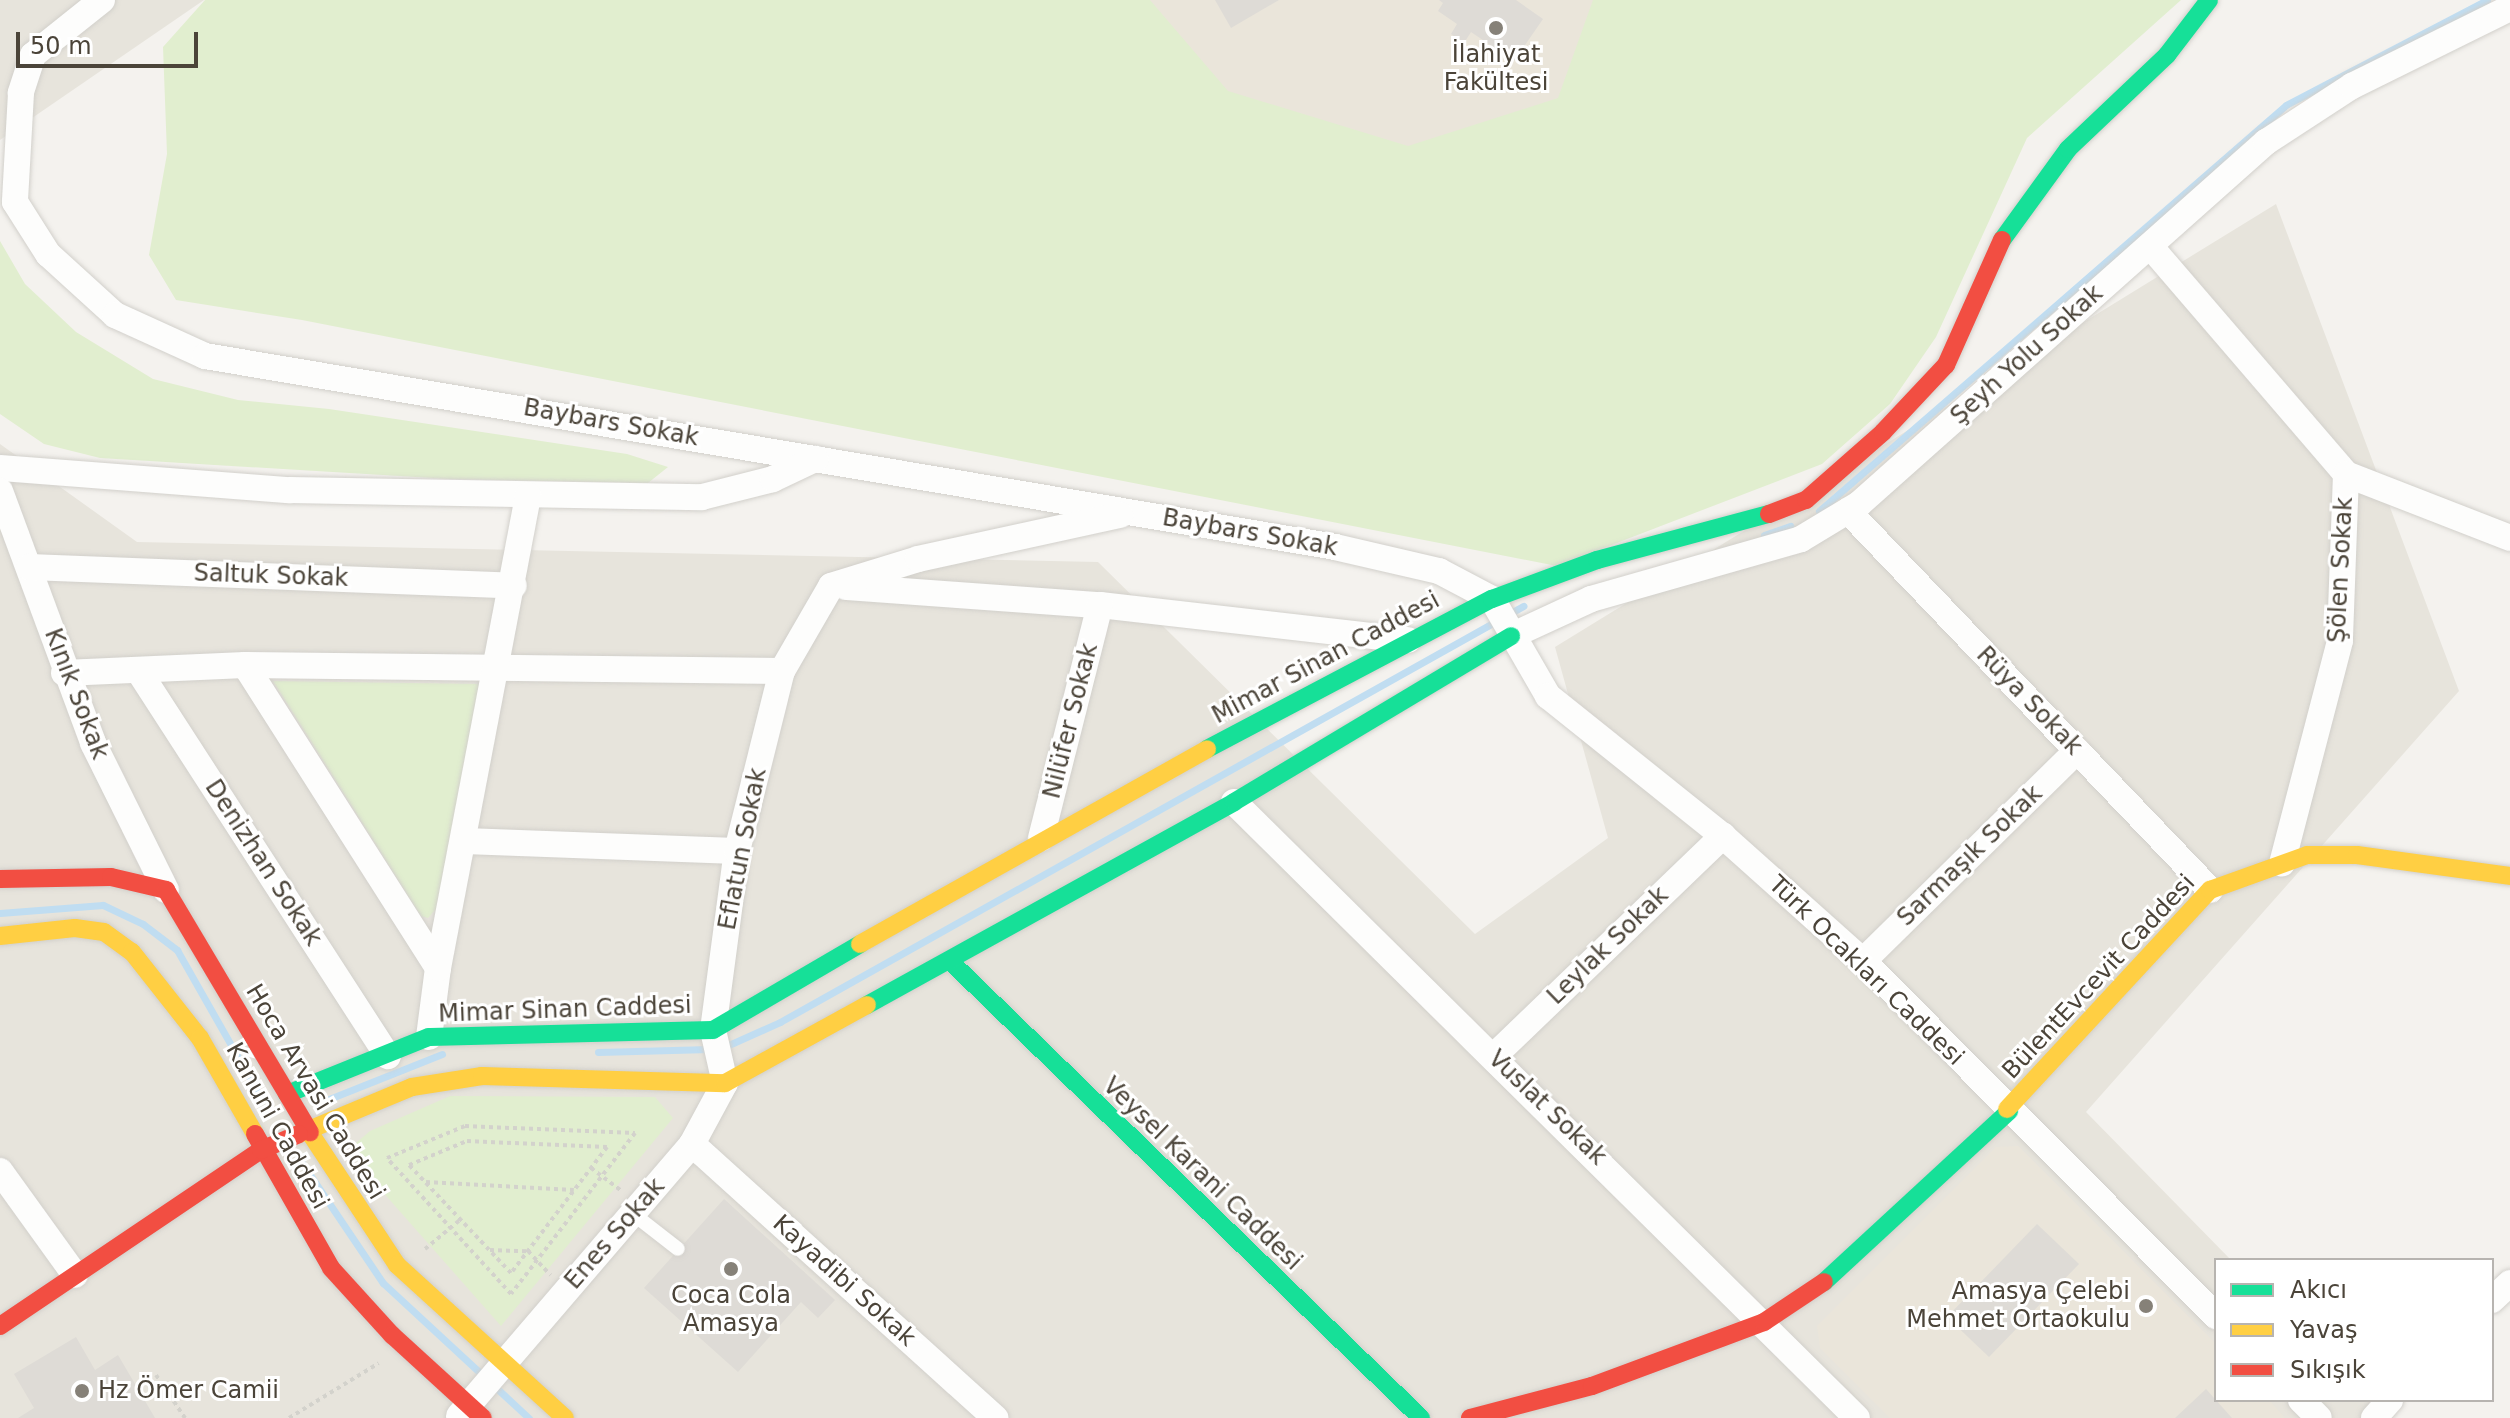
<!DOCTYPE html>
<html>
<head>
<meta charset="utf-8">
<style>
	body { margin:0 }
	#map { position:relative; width:2510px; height:1418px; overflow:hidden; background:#f4f2ee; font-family:"DejaVu Sans",sans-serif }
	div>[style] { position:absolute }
	.residential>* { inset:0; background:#e7e4dc }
	.education>* { inset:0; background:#eae5da }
	.green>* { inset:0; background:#e1eecf }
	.stream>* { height:7px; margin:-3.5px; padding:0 3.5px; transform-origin:3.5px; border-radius:3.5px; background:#c0ddf1 }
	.building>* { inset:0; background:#dedbd6 }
	.path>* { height:4px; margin-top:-2px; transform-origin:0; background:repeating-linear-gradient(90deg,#d3d2cc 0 4px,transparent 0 8px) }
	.roads { filter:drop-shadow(0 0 2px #d2d0cb) drop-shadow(0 0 2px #d2d0cb) }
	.lane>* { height:14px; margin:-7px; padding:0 7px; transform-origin:7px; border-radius:7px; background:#fdfdfc }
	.street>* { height:26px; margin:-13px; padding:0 13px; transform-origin:13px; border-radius:13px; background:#fdfdfc }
	.fast>* { height:18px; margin:-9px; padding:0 9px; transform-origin:9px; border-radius:9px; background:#16e098 }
	.slow>* { height:18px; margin:-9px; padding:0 9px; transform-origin:9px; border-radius:9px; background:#ffcf43 }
	.jam>* { height:18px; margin:-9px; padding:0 9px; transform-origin:9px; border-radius:9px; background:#f24e42 }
	.dots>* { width:22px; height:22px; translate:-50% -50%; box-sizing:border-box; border:4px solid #fff; border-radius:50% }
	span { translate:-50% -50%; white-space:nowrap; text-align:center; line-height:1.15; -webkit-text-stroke:6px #fff; paint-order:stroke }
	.poi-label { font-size:24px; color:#4b4439 }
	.right { translate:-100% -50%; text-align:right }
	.left { translate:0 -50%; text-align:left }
	.street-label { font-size:24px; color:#4b4439 }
	.legend { position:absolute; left:2214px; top:1258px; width:280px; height:144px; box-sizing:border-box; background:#fff; border:2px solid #b7b4b0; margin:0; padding:10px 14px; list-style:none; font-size:24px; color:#4b4439 }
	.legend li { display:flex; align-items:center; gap:16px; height:40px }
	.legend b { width:40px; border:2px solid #b7b4b0 }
	.scale { position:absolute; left:16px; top:32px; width:182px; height:36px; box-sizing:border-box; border:4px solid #4b4439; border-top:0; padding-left:10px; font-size:24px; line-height:28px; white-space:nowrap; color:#4b4439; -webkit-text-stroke:6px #fff; paint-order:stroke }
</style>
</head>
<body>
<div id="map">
	<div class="residential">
		<i style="clip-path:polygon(0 0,204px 0,0 140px)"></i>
		<i style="clip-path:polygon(2276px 204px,2459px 691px,2086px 1112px,2231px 1260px,2216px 1260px,2216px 1400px,2369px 1400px,2387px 1418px,0 1418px,0 444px,137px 542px,1098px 562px,1475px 934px,1608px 838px,1555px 647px)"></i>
	</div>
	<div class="education">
		<i style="clip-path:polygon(1005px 0,1818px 0,1325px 331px)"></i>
		<i style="clip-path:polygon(2018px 1146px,2216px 1344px,2216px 1400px,2269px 1400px,2285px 1418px,1890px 1418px,1820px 1348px,1817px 1326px,1996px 1147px)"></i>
	</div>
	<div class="green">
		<i style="clip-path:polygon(205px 0,1150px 0,1228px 91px,1408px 146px,1558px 98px,1593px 0,2181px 0,2027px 138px,1936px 337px,1890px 404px,1822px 464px,1557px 566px,302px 320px,176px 300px,149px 255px,167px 154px,163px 47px)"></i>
		<i style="clip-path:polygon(0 241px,25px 284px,76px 332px,153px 379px,238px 400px,329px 409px,627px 454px,668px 467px,648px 483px,449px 479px,100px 458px,44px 444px,0 414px)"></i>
		<i style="clip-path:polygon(273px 681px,480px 684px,438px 907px,428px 918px,421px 916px)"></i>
		<i style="clip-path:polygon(450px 1096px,655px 1097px,673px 1118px,501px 1326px,358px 1164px,356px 1143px,370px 1131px)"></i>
	</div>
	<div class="stream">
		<i style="left:1819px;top:511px;width:619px;rotate:-41deg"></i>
		<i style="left:2286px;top:105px;width:227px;rotate:-27.6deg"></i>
		<i style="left:1764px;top:535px;width:28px;rotate:-19deg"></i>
		<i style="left:0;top:913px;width:103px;rotate:-4.4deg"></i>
		<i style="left:103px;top:905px;width:44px;rotate:25.4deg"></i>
		<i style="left:143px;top:924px;width:43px;rotate:37.4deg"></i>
		<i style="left:177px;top:950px;width:160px;rotate:60.4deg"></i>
		<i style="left:722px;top:1048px;width:64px;rotate:-24.1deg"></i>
		<i style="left:780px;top:1022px;width:852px;rotate:-29.24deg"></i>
		<i style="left:598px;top:1052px;width:112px;rotate:-1.5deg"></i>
		<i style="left:324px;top:1101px;width:127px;rotate:-21.7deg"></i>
		<i style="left:302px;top:1163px;width:145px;rotate:56deg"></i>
		<i style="left:383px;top:1283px;width:199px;rotate:42.8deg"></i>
	</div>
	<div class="building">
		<i style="clip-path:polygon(1215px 0,1279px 0,1231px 28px)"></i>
		<i style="clip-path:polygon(1439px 0,1516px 0,1543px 19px,1514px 61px,1471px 32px,1464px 43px,1451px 34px,1457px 24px,1438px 11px,1443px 3px)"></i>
		<i style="clip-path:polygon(724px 1199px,835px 1300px,818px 1318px,801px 1302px,738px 1372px,644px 1288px)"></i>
		<i style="clip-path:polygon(2037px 1224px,2079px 1264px,1989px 1357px,1947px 1317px)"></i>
		<i style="clip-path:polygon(76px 1337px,95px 1370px,118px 1355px,155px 1418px,18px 1418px,34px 1408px,14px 1374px)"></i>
		<i style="clip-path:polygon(2206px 1389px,2232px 1418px,2175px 1418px)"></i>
	</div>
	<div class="path">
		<i style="left:465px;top:1126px;width:170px;rotate:2.4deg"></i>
		<i style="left:635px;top:1133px;width:203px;rotate:127.6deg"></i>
		<i style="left:511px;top:1294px;width:184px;rotate:-132.4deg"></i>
		<i style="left:387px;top:1158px;width:84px;rotate:-22.3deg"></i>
		<i style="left:467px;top:1141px;width:140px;rotate:2.5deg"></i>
		<i style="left:607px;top:1147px;width:158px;rotate:127.3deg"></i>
		<i style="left:511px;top:1273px;width:149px;rotate:-133.4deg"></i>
		<i style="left:409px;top:1165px;width:63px;rotate:-22.5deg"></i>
		<i style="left:591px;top:1168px;width:39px;rotate:37deg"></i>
		<i style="left:426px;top:1182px;width:148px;rotate:3.1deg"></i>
		<i style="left:425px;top:1249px;width:47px;rotate:-39.8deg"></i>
		<i style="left:490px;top:1250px;width:38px;rotate:2deg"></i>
		<i style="left:528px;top:1251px;width:33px;rotate:47deg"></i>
		<i style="left:156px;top:1375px;width:52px;rotate:56deg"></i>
		<i style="left:289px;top:1418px;width:105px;rotate:-31.4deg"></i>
	</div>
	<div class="roads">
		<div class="lane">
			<i style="left:632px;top:1213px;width:58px;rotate:38deg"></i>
		</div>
		<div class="street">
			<i style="left:102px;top:0;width:88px;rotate:141.4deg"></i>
			<i style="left:33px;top:55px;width:40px;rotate:108deg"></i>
			<i style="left:21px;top:93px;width:109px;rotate:93.2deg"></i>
			<i style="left:15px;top:202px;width:62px;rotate:57.6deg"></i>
			<i style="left:48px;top:254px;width:91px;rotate:42.3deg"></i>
			<i style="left:115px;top:315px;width:99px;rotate:24.5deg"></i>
			<i style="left:205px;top:356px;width:1146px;rotate:9.59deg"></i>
			<i style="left:1335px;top:547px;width:107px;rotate:13deg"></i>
			<i style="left:1439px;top:571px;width:60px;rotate:27.8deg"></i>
			<i style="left:1492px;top:599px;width:112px;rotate:60deg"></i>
			<i style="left:1548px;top:696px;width:224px;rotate:38.7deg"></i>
			<i style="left:1723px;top:836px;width:188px;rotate:41.8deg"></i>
			<i style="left:1863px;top:961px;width:501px;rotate:45.16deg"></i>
			<i style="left:2150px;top:246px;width:301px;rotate:49.3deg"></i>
			<i style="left:2346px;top:474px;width:167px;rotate:92.1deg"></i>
			<i style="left:2340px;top:641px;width:230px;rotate:104.6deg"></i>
			<i style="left:0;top:468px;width:290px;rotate:4.4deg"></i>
			<i style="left:289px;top:490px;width:413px;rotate:1deg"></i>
			<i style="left:702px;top:497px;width:73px;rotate:-14.2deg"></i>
			<i style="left:773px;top:479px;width:47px;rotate:-25.5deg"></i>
			<i style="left:2346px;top:474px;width:176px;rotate:21.3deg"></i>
			<i style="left:0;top:491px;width:269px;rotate:69.7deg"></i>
			<i style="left:93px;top:743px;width:164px;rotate:63.6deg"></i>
			<i style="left:1848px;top:511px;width:524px;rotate:46.31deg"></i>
			<i style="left:29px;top:567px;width:485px;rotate:2.2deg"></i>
			<i style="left:846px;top:587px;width:255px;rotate:4.1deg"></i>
			<i style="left:1100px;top:605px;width:310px;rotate:6.5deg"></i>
			<i style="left:1511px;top:636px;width:88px;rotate:-24.8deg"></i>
			<i style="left:1591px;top:599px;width:218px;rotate:-15.9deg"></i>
			<i style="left:1801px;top:539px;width:68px;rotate:-31.1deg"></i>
			<i style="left:1859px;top:504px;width:545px;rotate:-41.65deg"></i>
			<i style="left:2266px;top:142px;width:103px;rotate:-33.1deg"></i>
			<i style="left:2352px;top:86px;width:176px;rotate:-26.3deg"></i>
			<i style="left:245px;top:665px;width:359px;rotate:57.5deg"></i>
			<i style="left:138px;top:670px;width:460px;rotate:57.1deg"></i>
			<i style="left:64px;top:673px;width:181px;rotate:-2.5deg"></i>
			<i style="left:245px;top:665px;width:537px;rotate:0.64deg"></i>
			<i style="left:782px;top:671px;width:98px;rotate:-60deg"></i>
			<i style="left:831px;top:586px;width:91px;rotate:-17.2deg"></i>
			<i style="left:918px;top:559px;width:207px;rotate:-12.3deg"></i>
			<i style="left:1234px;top:802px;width:876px;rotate:44.68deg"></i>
			<i style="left:1041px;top:838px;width:240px;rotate:-75.8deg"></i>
			<i style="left:464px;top:841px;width:273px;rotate:2.1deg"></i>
			<i style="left:1863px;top:961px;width:300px;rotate:-44.5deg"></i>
			<i style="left:429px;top:1037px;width:70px;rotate:-82.6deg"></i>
			<i style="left:438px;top:968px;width:481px;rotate:-79.2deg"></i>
			<i style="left:1494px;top:1056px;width:318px;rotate:-43.9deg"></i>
			<i style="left:692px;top:1144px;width:409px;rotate:42.1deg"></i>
			<i style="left:0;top:1171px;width:128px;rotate:54.2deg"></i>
			<i style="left:2492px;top:1300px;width:25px;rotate:-43deg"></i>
			<i style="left:2301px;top:1400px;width:25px;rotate:45deg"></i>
			<i style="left:459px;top:1416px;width:358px;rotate:-49.4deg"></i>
			<i style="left:692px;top:1144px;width:69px;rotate:-61.6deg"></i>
			<i style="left:725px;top:1083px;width:54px;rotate:-102.8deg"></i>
			<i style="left:713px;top:1030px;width:181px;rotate:-82.4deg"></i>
			<i style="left:737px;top:851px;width:186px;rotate:-76deg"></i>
			<i style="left:2374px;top:1418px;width:24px;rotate:-48deg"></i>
		</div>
		<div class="fast">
			<i style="left:2002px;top:240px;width:112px;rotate:-54deg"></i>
			<i style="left:2068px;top:149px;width:137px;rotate:-43.5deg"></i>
			<i style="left:2167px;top:55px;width:69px;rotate:-52.6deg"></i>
			<i style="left:1207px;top:749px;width:322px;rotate:-27.8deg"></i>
			<i style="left:1492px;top:599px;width:112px;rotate:-20.4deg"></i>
			<i style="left:1597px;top:560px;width:178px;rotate:-15deg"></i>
			<i style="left:951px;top:962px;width:655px;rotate:44.13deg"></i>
			<i style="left:867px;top:1005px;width:419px;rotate:-28.9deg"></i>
			<i style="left:1234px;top:802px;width:323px;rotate:-30.9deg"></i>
			<i style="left:287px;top:1094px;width:153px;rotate:-21.9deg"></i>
			<i style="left:429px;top:1037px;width:284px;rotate:-1.4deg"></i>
			<i style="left:713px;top:1030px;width:170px;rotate:-30.3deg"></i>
			<i style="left:1824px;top:1282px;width:252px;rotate:-42.7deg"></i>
		</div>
		<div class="slow">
			<i style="left:0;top:936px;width:75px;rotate:-6.1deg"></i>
			<i style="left:75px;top:928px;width:29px;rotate:8deg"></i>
			<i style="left:104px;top:932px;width:34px;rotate:36deg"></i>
			<i style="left:132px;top:952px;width:110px;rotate:51.7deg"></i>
			<i style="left:200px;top:1038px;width:111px;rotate:60.2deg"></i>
			<i style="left:860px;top:944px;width:398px;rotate:-29.3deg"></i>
			<i style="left:2007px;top:1109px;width:299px;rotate:-47.2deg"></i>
			<i style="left:2210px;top:890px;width:103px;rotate:-19.8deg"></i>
			<i style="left:2307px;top:855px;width:50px"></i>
			<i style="left:2357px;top:855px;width:154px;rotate:7.8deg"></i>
			<i style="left:310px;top:1133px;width:158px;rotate:56.6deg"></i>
			<i style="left:397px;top:1265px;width:227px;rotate:42.3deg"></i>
			<i style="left:299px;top:1134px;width:122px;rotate:-22.6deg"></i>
			<i style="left:412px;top:1087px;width:71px;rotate:-8.9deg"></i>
			<i style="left:482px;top:1076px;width:243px;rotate:1.7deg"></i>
			<i style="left:725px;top:1083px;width:162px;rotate:-28.8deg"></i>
		</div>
		<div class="jam">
			<i style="left:1769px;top:514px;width:40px;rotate:-21deg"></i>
			<i style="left:1806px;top:500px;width:103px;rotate:-41.4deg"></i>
			<i style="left:1883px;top:432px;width:92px;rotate:-46.8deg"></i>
			<i style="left:1946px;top:365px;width:137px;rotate:-65.9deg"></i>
			<i style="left:0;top:879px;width:111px;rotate:-1deg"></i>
			<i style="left:111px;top:877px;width:57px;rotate:13.3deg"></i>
			<i style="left:166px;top:890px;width:282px;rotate:59.3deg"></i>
			<i style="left:255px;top:1134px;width:154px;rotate:60.4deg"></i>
			<i style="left:331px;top:1268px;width:91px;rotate:47.7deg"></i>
			<i style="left:392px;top:1335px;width:123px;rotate:42.4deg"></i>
			<i style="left:0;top:1326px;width:315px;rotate:-34deg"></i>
			<i style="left:261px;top:1150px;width:41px;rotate:-22.8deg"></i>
			<i style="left:1470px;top:1418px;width:126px;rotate:-14.7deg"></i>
			<i style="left:1592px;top:1386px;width:184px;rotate:-20.4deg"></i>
			<i style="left:1764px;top:1322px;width:72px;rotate:-33.7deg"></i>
		</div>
	</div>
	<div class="dots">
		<i style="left:1496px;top:28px;background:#868178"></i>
		<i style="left:731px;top:1269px;background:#868178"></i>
		<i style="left:2146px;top:1306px;background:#868178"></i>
		<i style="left:82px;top:1391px;background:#868178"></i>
	</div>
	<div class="poi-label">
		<span style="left:1496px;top:69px">İlahiyat<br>Fakültesi</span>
		<span class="right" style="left:2130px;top:1306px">Amasya Çelebi<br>Mehmet Ortaokulu</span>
		<span style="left:731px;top:1310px">Coca Cola<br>Amasya</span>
		<span class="left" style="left:98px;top:1391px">Hz Ömer Camii</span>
	</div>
	<div class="street-label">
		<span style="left:2027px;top:355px;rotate:-42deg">Şeyh Yolu Sokak</span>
		<span style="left:611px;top:423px;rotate:10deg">Baybars Sokak</span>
		<span style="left:1250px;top:533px;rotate:10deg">Baybars Sokak</span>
		<span style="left:2341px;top:570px;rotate:-87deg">Şölen Sokak</span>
		<span style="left:271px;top:576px;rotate:2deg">Saltuk Sokak</span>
		<span style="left:1326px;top:658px;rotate:-28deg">Mimar Sinan Caddesi</span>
		<span style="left:76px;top:694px;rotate:69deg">Kınık Sokak</span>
		<span style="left:2029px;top:701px;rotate:46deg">Rüya Sokak</span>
		<span style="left:1071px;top:721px;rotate:-76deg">Nilüfer Sokak</span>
		<span style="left:743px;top:849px;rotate:-79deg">Eflatun Sokak</span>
		<span style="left:1970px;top:856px;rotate:-44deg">Sarmaşık Sokak</span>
		<span style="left:263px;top:863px;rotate:57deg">Denizhan Sokak</span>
		<span style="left:1608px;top:946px;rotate:-44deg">Leylak Sokak</span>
		<span style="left:1866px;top:971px;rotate:44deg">Türk Ocakları Caddesi</span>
		<span style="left:2099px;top:977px;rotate:-47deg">BülentEvcevit Caddesi</span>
		<span style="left:565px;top:1010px;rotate:-2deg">Mimar Sinan Caddesi</span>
		<span style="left:315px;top:1092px;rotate:59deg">Hoca Arvasi Caddesi</span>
		<span style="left:1547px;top:1108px;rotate:44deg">Vuslat Sokak</span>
		<span style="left:277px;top:1126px;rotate:61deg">Kanuni Caddesi</span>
		<span style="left:1202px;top:1174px;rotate:44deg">Veysel Karani Caddesi</span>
		<span style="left:615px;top:1234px;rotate:-49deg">Enes Sokak</span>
		<span style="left:844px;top:1281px;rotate:42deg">Kayadibi Sokak</span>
	</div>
	<ul class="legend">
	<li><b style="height:10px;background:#16e098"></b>Akıcı</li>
	<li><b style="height:10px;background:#ffcf43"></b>Yavaş</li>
	<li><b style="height:10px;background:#f24e42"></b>Sıkışık</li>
	</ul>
	<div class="scale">50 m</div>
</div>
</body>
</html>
